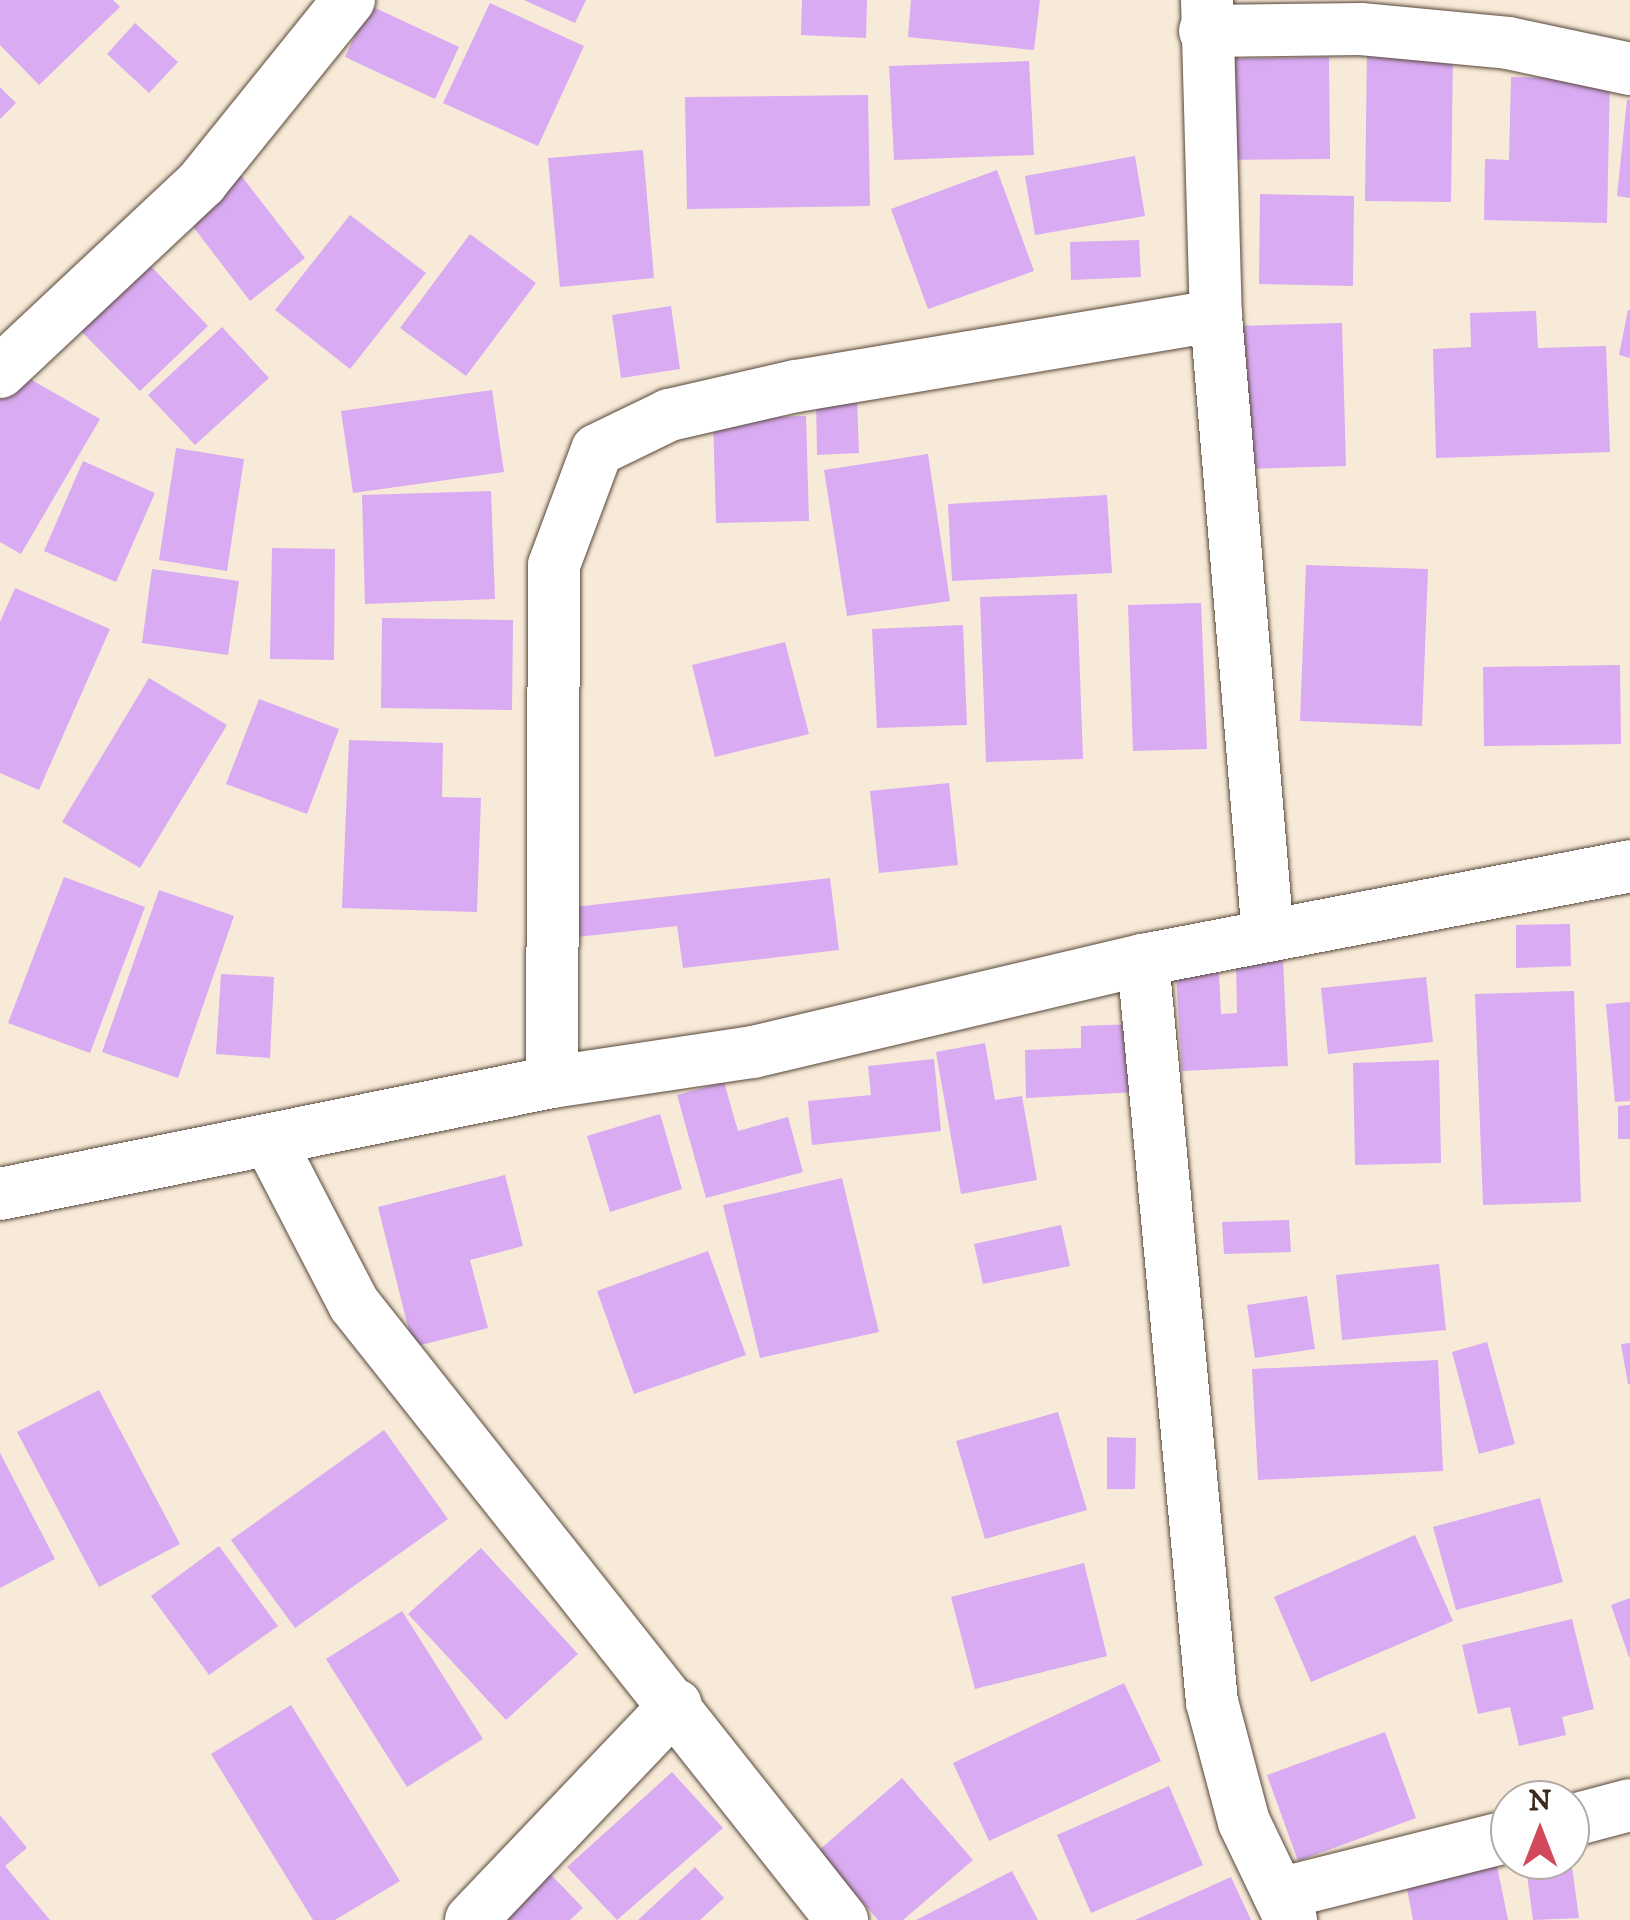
<!DOCTYPE html>
<html>
<head>
<meta charset="utf-8">
<style>
	body { margin:0 }
	#map { position:relative; width:1630px; height:1920px; overflow:hidden; background:#f8ead8; font-family:"IM FELL DW Pica",serif }
	div>[style] { position:absolute }
	.building>* { inset:0; background:#d8abf2 }
	.roads { filter:drop-shadow(0 0 2px #57473a) drop-shadow(0 0 2px #57473a) }
	.minor>* { height:52px; margin:-26px; padding:0 26px; transform-origin:26px; border-radius:26px; background:#fff }
	span { translate:-50% -50%; white-space:nowrap; text-align:center; line-height:1.15; -webkit-text-stroke:10px #fff; paint-order:stroke }
	.north { position:absolute; left:1490px; top:1780px; width:100px; height:100px; box-sizing:border-box; background:#fff; border:2px solid #b1aaa5; border-radius:50%; rotate:0deg; font-size:28px; font-weight:700; line-height:40px; text-align:center; color:#3b2a1e }
	.north::after { content:''; display:block; margin:auto; width:35px; height:45px; background:#d1495b; clip-path:polygon(50% 0,100% 100%,50% 72%,0 100%) }
</style>
</head>
<body>
<div id="map">
	<div class="building">
		<i style="clip-path:polygon(0 0,113px 0,120px 7px,39px 85px,0 45px)"></i>
		<i style="clip-path:polygon(524px 0,586px 0,575px 23px)"></i>
		<i style="clip-path:polygon(802px 0,867px 0,866px 38px,801px 35px)"></i>
		<i style="clip-path:polygon(911px 0,1040px 0,1034px 50px,908px 37px)"></i>
		<i style="clip-path:polygon(490px 3px,584px 46px,538px 146px,443px 103px)"></i>
		<i style="clip-path:polygon(369px 5px,459px 47px,435px 99px,345px 57px)"></i>
		<i style="clip-path:polygon(135px 23px,178px 62px,149px 93px,107px 54px)"></i>
		<i style="clip-path:polygon(1367px 50px,1453px 52px,1451px 202px,1365px 201px)"></i>
		<i style="clip-path:polygon(1329px 57px,1330px 159px,1213px 160px,1213px 59px)"></i>
		<i style="clip-path:polygon(1029px 61px,1034px 155px,894px 160px,889px 66px)"></i>
		<i style="clip-path:polygon(1511px 77px,1610px 79px,1607px 223px,1484px 220px,1485px 159px,1509px 160px)"></i>
		<i style="clip-path:polygon(0 87px,16px 103px,0 119px)"></i>
		<i style="clip-path:polygon(868px 95px,870px 206px,687px 209px,685px 97px)"></i>
		<i style="clip-path:polygon(1627px 100px,1630px 100px,1630px 198px,1617px 196px)"></i>
		<i style="clip-path:polygon(643px 150px,654px 278px,560px 287px,548px 158px)"></i>
		<i style="clip-path:polygon(1135px 156px,1145px 216px,1035px 235px,1025px 176px)"></i>
		<i style="clip-path:polygon(233px 165px,305px 258px,250px 301px,178px 207px)"></i>
		<i style="clip-path:polygon(997px 170px,1034px 271px,928px 309px,891px 209px)"></i>
		<i style="clip-path:polygon(1260px 194px,1354px 196px,1353px 286px,1259px 284px)"></i>
		<i style="clip-path:polygon(350px 215px,426px 273px,350px 369px,275px 310px)"></i>
		<i style="clip-path:polygon(470px 234px,536px 283px,466px 376px,400px 328px)"></i>
		<i style="clip-path:polygon(1139px 240px,1141px 277px,1071px 280px,1070px 242px)"></i>
		<i style="clip-path:polygon(146px 261px,208px 326px,140px 391px,77px 327px)"></i>
		<i style="clip-path:polygon(671px 306px,680px 369px,621px 378px,612px 315px)"></i>
		<i style="clip-path:polygon(1628px 310px,1630px 310px,1630px 358px,1619px 355px)"></i>
		<i style="clip-path:polygon(1536px 311px,1538px 348px,1606px 346px,1610px 452px,1436px 458px,1433px 349px,1471px 347px,1470px 313px)"></i>
		<i style="clip-path:polygon(1342px 323px,1346px 466px,1243px 469px,1238px 326px)"></i>
		<i style="clip-path:polygon(222px 327px,269px 378px,195px 445px,148px 395px)"></i>
		<i style="clip-path:polygon(9px 367px,100px 419px,21px 554px,0 542px,0 383px)"></i>
		<i style="clip-path:polygon(492px 390px,504px 472px,353px 493px,341px 411px)"></i>
		<i style="clip-path:polygon(857px 398px,859px 453px,817px 455px,816px 399px)"></i>
		<i style="clip-path:polygon(806px 416px,809px 521px,716px 523px,713px 418px)"></i>
		<i style="clip-path:polygon(176px 448px,244px 459px,227px 571px,159px 560px)"></i>
		<i style="clip-path:polygon(928px 454px,950px 601px,847px 616px,824px 470px)"></i>
		<i style="clip-path:polygon(83px 461px,155px 493px,116px 582px,44px 551px)"></i>
		<i style="clip-path:polygon(491px 491px,495px 599px,365px 604px,362px 495px)"></i>
		<i style="clip-path:polygon(1107px 495px,1112px 573px,952px 581px,948px 504px)"></i>
		<i style="clip-path:polygon(272px 548px,335px 549px,334px 660px,270px 659px)"></i>
		<i style="clip-path:polygon(1306px 565px,1428px 569px,1422px 726px,1300px 721px)"></i>
		<i style="clip-path:polygon(152px 569px,239px 581px,228px 655px,142px 643px)"></i>
		<i style="clip-path:polygon(15px 588px,110px 629px,39px 790px,0 773px,0 622px)"></i>
		<i style="clip-path:polygon(1077px 594px,1083px 759px,986px 762px,980px 597px)"></i>
		<i style="clip-path:polygon(1201px 603px,1207px 749px,1133px 751px,1128px 605px)"></i>
		<i style="clip-path:polygon(382px 618px,513px 620px,512px 710px,381px 708px)"></i>
		<i style="clip-path:polygon(963px 625px,967px 725px,877px 728px,872px 629px)"></i>
		<i style="clip-path:polygon(785px 642px,809px 734px,715px 757px,692px 665px)"></i>
		<i style="clip-path:polygon(1620px 665px,1621px 744px,1484px 746px,1483px 667px)"></i>
		<i style="clip-path:polygon(149px 678px,227px 725px,140px 868px,62px 822px)"></i>
		<i style="clip-path:polygon(259px 699px,339px 729px,307px 814px,226px 784px)"></i>
		<i style="clip-path:polygon(349px 740px,443px 743px,442px 797px,481px 798px,477px 912px,342px 908px)"></i>
		<i style="clip-path:polygon(949px 783px,958px 865px,879px 873px,870px 791px)"></i>
		<i style="clip-path:polygon(64px 877px,145px 907px,90px 1053px,8px 1023px)"></i>
		<i style="clip-path:polygon(830px 878px,839px 950px,683px 968px,677px 926px,568px 938px,565px 908px)"></i>
		<i style="clip-path:polygon(159px 890px,234px 916px,178px 1078px,102px 1052px)"></i>
		<i style="clip-path:polygon(1570px 924px,1571px 966px,1516px 968px,1516px 925px)"></i>
		<i style="clip-path:polygon(1283px 960px,1288px 1066px,1182px 1071px,1176px 976px,1219px 973px,1221px 1014px,1237px 1013px,1236px 961px)"></i>
		<i style="clip-path:polygon(221px 974px,274px 977px,270px 1058px,216px 1054px)"></i>
		<i style="clip-path:polygon(1426px 977px,1433px 1042px,1328px 1054px,1321px 988px)"></i>
		<i style="clip-path:polygon(1574px 991px,1581px 1202px,1483px 1205px,1475px 994px)"></i>
		<i style="clip-path:polygon(1630px 1002px,1630px 1101px,1615px 1102px,1606px 1004px)"></i>
		<i style="clip-path:polygon(1133px 1024px,1136px 1092px,1026px 1098px,1025px 1050px,1081px 1048px,1081px 1026px)"></i>
		<i style="clip-path:polygon(985px 1043px,995px 1100px,1022px 1096px,1037px 1180px,961px 1194px,936px 1052px)"></i>
		<i style="clip-path:polygon(934px 1059px,941px 1131px,812px 1145px,808px 1101px,871px 1095px,868px 1066px)"></i>
		<i style="clip-path:polygon(1439px 1060px,1441px 1163px,1355px 1165px,1353px 1063px)"></i>
		<i style="clip-path:polygon(724px 1082px,738px 1131px,788px 1117px,803px 1172px,706px 1198px,677px 1095px)"></i>
		<i style="clip-path:polygon(1630px 1105px,1630px 1139px,1618px 1139px,1618px 1106px)"></i>
		<i style="clip-path:polygon(660px 1114px,682px 1189px,610px 1212px,587px 1136px)"></i>
		<i style="clip-path:polygon(505px 1175px,523px 1246px,470px 1260px,488px 1328px,413px 1347px,378px 1207px)"></i>
		<i style="clip-path:polygon(842px 1178px,879px 1332px,760px 1358px,723px 1205px)"></i>
		<i style="clip-path:polygon(1289px 1220px,1291px 1252px,1224px 1254px,1222px 1222px)"></i>
		<i style="clip-path:polygon(1061px 1225px,1070px 1266px,983px 1284px,974px 1244px)"></i>
		<i style="clip-path:polygon(708px 1251px,746px 1355px,634px 1394px,597px 1291px)"></i>
		<i style="clip-path:polygon(1439px 1264px,1446px 1330px,1342px 1340px,1336px 1275px)"></i>
		<i style="clip-path:polygon(1307px 1296px,1315px 1349px,1255px 1358px,1247px 1305px)"></i>
		<i style="clip-path:polygon(1487px 1342px,1515px 1444px,1479px 1454px,1452px 1352px)"></i>
		<i style="clip-path:polygon(1630px 1343px,1630px 1384px,1628px 1384px,1621px 1344px)"></i>
		<i style="clip-path:polygon(1438px 1360px,1443px 1471px,1258px 1480px,1252px 1369px)"></i>
		<i style="clip-path:polygon(99px 1390px,180px 1544px,99px 1587px,17px 1432px)"></i>
		<i style="clip-path:polygon(1058px 1412px,1087px 1510px,985px 1539px,956px 1441px)"></i>
		<i style="clip-path:polygon(384px 1430px,448px 1519px,295px 1628px,231px 1540px)"></i>
		<i style="clip-path:polygon(1107px 1437px,1136px 1438px,1135px 1489px,1107px 1489px)"></i>
		<i style="clip-path:polygon(0 1453px,55px 1559px,0 1588px)"></i>
		<i style="clip-path:polygon(1540px 1498px,1563px 1582px,1456px 1610px,1433px 1527px)"></i>
		<i style="clip-path:polygon(1415px 1535px,1453px 1621px,1311px 1682px,1274px 1597px)"></i>
		<i style="clip-path:polygon(219px 1546px,278px 1626px,209px 1675px,151px 1596px)"></i>
		<i style="clip-path:polygon(481px 1548px,578px 1654px,506px 1720px,408px 1614px)"></i>
		<i style="clip-path:polygon(1084px 1563px,1107px 1656px,975px 1689px,951px 1597px)"></i>
		<i style="clip-path:polygon(1630px 1598px,1630px 1657px,1629px 1657px,1611px 1605px)"></i>
		<i style="clip-path:polygon(402px 1611px,483px 1739px,407px 1787px,326px 1659px)"></i>
		<i style="clip-path:polygon(1572px 1619px,1594px 1709px,1562px 1717px,1566px 1735px,1519px 1746px,1510px 1707px,1478px 1714px,1462px 1645px)"></i>
		<i style="clip-path:polygon(1124px 1683px,1161px 1761px,989px 1841px,953px 1763px)"></i>
		<i style="clip-path:polygon(291px 1705px,400px 1881px,335px 1920px,313px 1920px,211px 1754px)"></i>
		<i style="clip-path:polygon(1385px 1732px,1416px 1818px,1298px 1861px,1267px 1775px)"></i>
		<i style="clip-path:polygon(672px 1772px,723px 1828px,617px 1920px,567px 1867px)"></i>
		<i style="clip-path:polygon(902px 1778px,973px 1860px,903px 1920px,878px 1920px,818px 1851px)"></i>
		<i style="clip-path:polygon(1169px 1786px,1203px 1865px,1091px 1913px,1057px 1835px)"></i>
		<i style="clip-path:polygon(0 1815px,27px 1848px,5px 1866px,50px 1920px,0 1920px)"></i>
		<i style="clip-path:polygon(1525px 1860px,1571px 1860px,1579px 1918px,1533px 1920px)"></i>
		<i style="clip-path:polygon(540px 1863px,583px 1908px,570px 1920px,493px 1920px)"></i>
		<i style="clip-path:polygon(1497px 1866px,1508px 1920px,1413px 1920px,1406px 1884px)"></i>
		<i style="clip-path:polygon(695px 1867px,724px 1898px,700px 1920px,638px 1920px)"></i>
		<i style="clip-path:polygon(1012px 1871px,1038px 1920px,916px 1920px)"></i>
		<i style="clip-path:polygon(1231px 1877px,1251px 1920px,1135px 1920px)"></i>
	</div>
	<div class="roads">
		<div class="minor">
			<i style="left:1207px;top:0;width:316px;rotate:88.4deg"></i>
			<i style="left:1216px;top:316px;width:622px;rotate:85.21deg"></i>
			<i style="left:1205px;top:31px;width:156px;rotate:-0.7deg"></i>
			<i style="left:1361px;top:29px;width:148px;rotate:5.4deg"></i>
			<i style="left:1508px;top:43px;width:125px;rotate:12deg"></i>
			<i style="left:0;top:372px;width:277px;rotate:-43.2deg"></i>
			<i style="left:202px;top:182px;width:234px;rotate:-51.1deg"></i>
			<i style="left:1143px;top:960px;width:745px;rotate:84.69deg"></i>
			<i style="left:1212px;top:1702px;width:124px;rotate:75.1deg"></i>
			<i style="left:1244px;top:1822px;width:109px;rotate:64.4deg"></i>
			<i style="left:552px;top:1082px;width:517px;rotate:-89.78deg"></i>
			<i style="left:554px;top:565px;width:123px;rotate:-69.5deg"></i>
			<i style="left:597px;top:450px;width:80px;rotate:-25.9deg"></i>
			<i style="left:669px;top:415px;width:130px;rotate:-12.9deg"></i>
			<i style="left:796px;top:386px;width:426px;rotate:-9.5deg"></i>
			<i style="left:271px;top:1144px;width:180px;rotate:62.6deg"></i>
			<i style="left:354px;top:1304px;width:786px;rotate:51.61deg"></i>
			<i style="left:0;top:1194px;width:563px;rotate:-11.47deg"></i>
			<i style="left:552px;top:1082px;width:203px;rotate:-8.5deg"></i>
			<i style="left:753px;top:1052px;width:401px;rotate:-13.3deg"></i>
			<i style="left:1143px;top:960px;width:496px;rotate:-10.9deg"></i>
			<i style="left:1570px;top:1821px;width:62px;rotate:-14.9deg"></i>
			<i style="left:1279px;top:1894px;width:238px;rotate:-14.1deg"></i>
			<i style="left:471px;top:1920px;width:297px;rotate:-46.4deg"></i>
		</div>
	</div>
	<div class="north">N</div>
</div>
</body>
</html>
